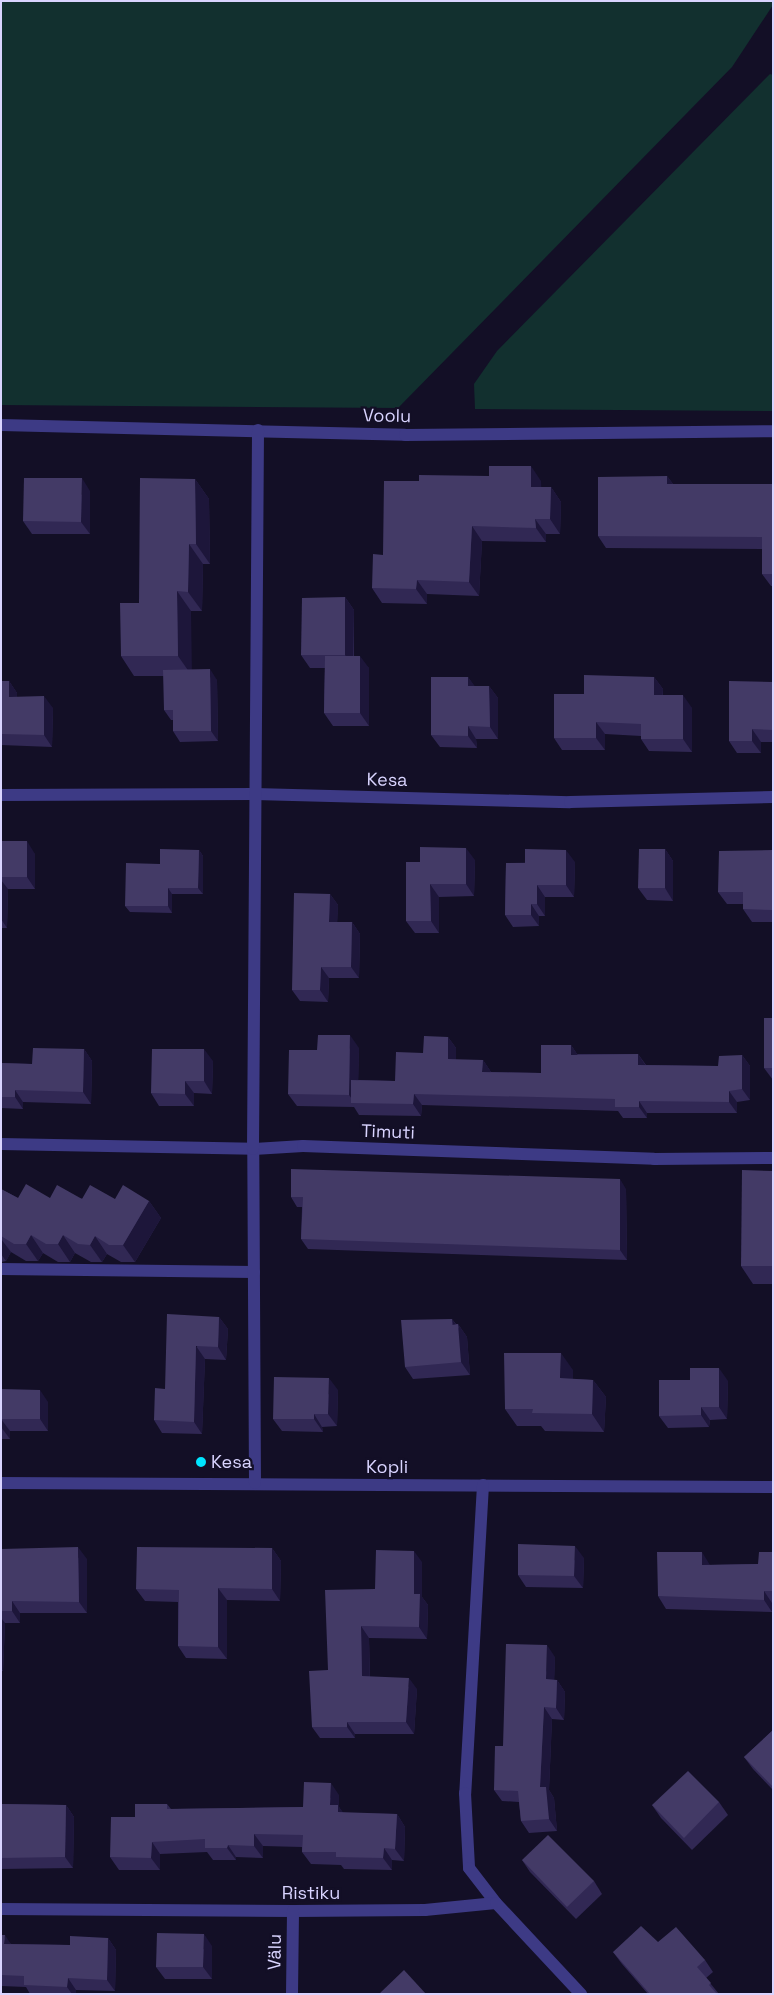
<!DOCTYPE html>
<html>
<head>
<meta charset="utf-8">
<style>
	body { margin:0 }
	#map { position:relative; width:774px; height:1995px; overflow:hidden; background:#130f26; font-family:"Space Grotesk",sans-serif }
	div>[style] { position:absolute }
	.green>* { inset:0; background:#12302f }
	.minor>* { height:12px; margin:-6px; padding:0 6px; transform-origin:6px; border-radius:6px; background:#3d3a85 }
	.wall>* { inset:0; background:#312854 }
	.shaded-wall>* { inset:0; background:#1d163a }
	.building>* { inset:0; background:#433a66 }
	.dots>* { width:14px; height:14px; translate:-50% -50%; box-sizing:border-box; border:2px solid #130f26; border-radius:50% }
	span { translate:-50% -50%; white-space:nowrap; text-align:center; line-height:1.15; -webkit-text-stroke:4.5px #130f26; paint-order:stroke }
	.street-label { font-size:18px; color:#d9d4ff }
	.poi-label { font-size:18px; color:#d9d4ff }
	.left { translate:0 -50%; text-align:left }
	.frame { position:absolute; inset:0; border:2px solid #d9d4ff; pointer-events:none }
</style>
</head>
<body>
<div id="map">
	<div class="green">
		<i style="clip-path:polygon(1px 1px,773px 1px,773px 5px,732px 67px,398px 408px,1px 405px)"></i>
		<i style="clip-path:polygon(770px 74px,773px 75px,773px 411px,475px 409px,474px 384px,497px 351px)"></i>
	</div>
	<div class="minor">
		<i style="left:1px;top:425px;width:404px;rotate:1.4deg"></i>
		<i style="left:405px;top:435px;width:368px;rotate:-0.6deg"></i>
		<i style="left:1px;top:795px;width:254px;rotate:-0.2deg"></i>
		<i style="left:255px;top:794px;width:315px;rotate:1.5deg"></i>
		<i style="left:570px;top:802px;width:203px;rotate:-1.4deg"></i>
		<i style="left:1px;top:1144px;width:252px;rotate:1.1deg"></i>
		<i style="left:253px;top:1149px;width:50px;rotate:-3.4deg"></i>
		<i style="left:303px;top:1146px;width:351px;rotate:2.1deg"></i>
		<i style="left:654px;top:1159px;width:119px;rotate:-0.5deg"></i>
		<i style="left:1px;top:1269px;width:253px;rotate:0.7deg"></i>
		<i style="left:1px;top:1483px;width:772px;rotate:0.3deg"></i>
		<i style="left:255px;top:1483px;width:334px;rotate:-90.3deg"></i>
		<i style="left:253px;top:1149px;width:719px;rotate:-89.6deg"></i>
		<i style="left:483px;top:1485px;width:309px;rotate:93.3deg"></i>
		<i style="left:465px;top:1793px;width:75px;rotate:86.9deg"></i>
		<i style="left:469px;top:1868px;width:44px;rotate:52.4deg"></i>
		<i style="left:1px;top:1909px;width:292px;rotate:0.4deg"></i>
		<i style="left:293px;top:1911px;width:132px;rotate:-0.4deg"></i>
		<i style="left:425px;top:1910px;width:71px;rotate:-5.6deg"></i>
		<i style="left:496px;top:1903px;width:125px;rotate:47deg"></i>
		<i style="left:292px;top:1994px;width:83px;rotate:-89.3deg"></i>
	</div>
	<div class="wall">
		<i style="clip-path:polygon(667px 476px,673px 484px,773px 484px,773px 586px,771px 586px,762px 574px,762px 549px,606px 548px,598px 536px)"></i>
		<i style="clip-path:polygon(195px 479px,209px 499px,210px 564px,203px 564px,202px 611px,191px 611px,191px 670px,217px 680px,218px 741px,180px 742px,173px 731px,173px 720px,171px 720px,164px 710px,164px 676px,134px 676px,121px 656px)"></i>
		<i style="clip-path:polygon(541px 481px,541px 487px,551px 487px,561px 502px,560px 534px,546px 534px,546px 542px,482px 541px,479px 596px,427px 594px,427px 604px,382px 603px,372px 588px,383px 555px)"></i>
		<i style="clip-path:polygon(90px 491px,90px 534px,32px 534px,23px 521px)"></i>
		<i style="clip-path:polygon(345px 597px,354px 610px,354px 656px,369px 668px,369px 726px,333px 726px,324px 713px,325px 668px,310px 668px,301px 655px)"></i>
		<i style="clip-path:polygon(468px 677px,474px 686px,489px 686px,498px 698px,498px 739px,476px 739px,477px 748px,440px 747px,431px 735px)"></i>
		<i style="clip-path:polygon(654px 677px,663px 689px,663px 695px,692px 708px,692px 752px,649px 751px,641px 739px,641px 736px,605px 734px,605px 750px,562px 750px,554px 738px,584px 694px)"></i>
		<i style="clip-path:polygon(1px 681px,9px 681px,17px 693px,17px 697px,53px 708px,52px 747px,1px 745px)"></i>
		<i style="clip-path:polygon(773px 682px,773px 742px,761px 742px,761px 753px,737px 753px,729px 741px)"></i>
		<i style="clip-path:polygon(1px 841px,35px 854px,35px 889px,8px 889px,7px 928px,1px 928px)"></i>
		<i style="clip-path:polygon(665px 849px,673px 861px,673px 901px,647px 900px,638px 888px)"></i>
		<i style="clip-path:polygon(199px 850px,203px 856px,203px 894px,172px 894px,172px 913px,130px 912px,125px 906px,160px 864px)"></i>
		<i style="clip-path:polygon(773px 850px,773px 922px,752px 922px,743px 909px,743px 904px,727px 904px,718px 892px)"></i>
		<i style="clip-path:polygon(475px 860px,474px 896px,439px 897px,439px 933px,415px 933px,406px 921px,420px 862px)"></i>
		<i style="clip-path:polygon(575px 862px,574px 897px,545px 897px,545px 916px,539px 916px,539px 926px,513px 927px,505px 915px,506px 863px)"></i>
		<i style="clip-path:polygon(330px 894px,338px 905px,337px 922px,352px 922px,360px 934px,359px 978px,329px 978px,328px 1002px,300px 1001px,292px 990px)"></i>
		<i style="clip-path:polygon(773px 1018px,773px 1080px,764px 1068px)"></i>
		<i style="clip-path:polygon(448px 1037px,456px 1048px,456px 1060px,483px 1060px,491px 1072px,541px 1073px,571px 1045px,577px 1054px,638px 1054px,646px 1065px,718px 1066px,742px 1055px,750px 1066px,750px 1100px,737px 1102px,737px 1113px,647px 1113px,647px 1118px,623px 1118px,618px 1111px,422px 1105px,421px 1116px,359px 1115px,354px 1107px,297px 1106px,288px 1094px,317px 1050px,359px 1048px,358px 1080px,395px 1081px,423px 1053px)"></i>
		<i style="clip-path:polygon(84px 1049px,92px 1061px,91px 1104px,23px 1102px,23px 1109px,1px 1108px,1px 1063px,32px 1064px)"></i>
		<i style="clip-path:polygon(213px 1061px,212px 1094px,194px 1093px,194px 1106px,159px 1106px,151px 1093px)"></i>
		<i style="clip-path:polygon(773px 1171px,773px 1284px,753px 1284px,741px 1266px)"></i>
		<i style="clip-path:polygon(1px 1189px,18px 1198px,50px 1198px,115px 1199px,149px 1201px,161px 1218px,135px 1262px,121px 1262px,107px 1254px,102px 1262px,91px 1262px,75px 1253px,70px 1262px,58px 1262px,43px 1253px,38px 1261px,26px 1261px,11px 1252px,6px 1261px,1px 1262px)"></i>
		<i style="clip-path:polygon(626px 1189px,627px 1260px,308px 1249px,301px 1239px,302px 1207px,297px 1207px,291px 1197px)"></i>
		<i style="clip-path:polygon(219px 1317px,228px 1329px,226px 1360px,205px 1359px,202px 1434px,162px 1433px,154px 1420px,165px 1389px)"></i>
		<i style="clip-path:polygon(452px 1319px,456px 1324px,458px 1324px,467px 1337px,470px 1375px,413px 1379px,405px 1367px)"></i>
		<i style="clip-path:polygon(573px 1370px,573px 1379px,593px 1380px,606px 1397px,604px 1432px,545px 1431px,541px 1426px,517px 1426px,505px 1409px)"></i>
		<i style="clip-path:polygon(728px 1381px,727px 1419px,710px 1420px,709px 1427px,668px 1428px,659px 1416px)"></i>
		<i style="clip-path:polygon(1px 1389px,48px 1402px,48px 1431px,10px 1431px,10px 1439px,1px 1439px)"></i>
		<i style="clip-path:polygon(338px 1390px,337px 1426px,322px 1427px,323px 1432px,282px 1431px,273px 1419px)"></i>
		<i style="clip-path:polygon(272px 1548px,281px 1561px,280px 1601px,227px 1600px,227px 1659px,186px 1658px,178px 1646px,178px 1602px,145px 1601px,136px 1589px)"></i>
		<i style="clip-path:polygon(1px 1549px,87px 1559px,87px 1613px,20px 1613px,20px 1623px,5px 1623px,3px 1671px,1px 1671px)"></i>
		<i style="clip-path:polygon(773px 1552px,772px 1612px,666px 1609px,658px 1596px,710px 1565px,758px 1564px)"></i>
		<i style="clip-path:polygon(584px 1558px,583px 1588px,526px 1587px,518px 1575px)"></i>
		<i style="clip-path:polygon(422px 1562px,422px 1597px,428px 1605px,427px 1639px,369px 1638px,370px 1677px,417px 1689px,414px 1734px,355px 1734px,355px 1738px,320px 1738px,312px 1727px,328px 1670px,375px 1589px)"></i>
		<i style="clip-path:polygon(555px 1657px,554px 1680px,557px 1680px,565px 1692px,564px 1720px,552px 1719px,549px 1790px,554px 1798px,557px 1831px,529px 1833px,521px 1821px,519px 1802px,502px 1801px,494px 1790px,503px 1746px)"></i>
		<i style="clip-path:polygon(773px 1730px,773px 1790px,753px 1769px,744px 1757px)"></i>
		<i style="clip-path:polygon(339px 1795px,339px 1807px,343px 1813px,397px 1814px,405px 1827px,404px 1861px,392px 1860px,392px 1870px,344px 1869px,341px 1865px,311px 1864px,302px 1852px,302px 1847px,263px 1846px,263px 1858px,236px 1857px,236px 1860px,213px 1860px,207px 1852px,160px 1854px,160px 1870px,119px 1870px,110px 1857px,135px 1817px,167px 1804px,171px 1809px,303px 1807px)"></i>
		<i style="clip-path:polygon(719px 1802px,728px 1815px,692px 1850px,661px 1818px,652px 1805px)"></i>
		<i style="clip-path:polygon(1px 1804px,66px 1805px,74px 1817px,73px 1868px,1px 1869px)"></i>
		<i style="clip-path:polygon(522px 1860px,594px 1881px,602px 1894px,576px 1919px,530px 1872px)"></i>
		<i style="clip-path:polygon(1px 1935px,11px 1944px,70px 1945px,108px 1938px,116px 1950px,115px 1991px,76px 1990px,76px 1994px,30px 1994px,26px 1987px,1px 1986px)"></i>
		<i style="clip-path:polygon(658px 1942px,705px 1960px,713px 1972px,706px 1978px,719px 1994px,648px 1994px,622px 1964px,613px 1952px)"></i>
		<i style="clip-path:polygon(212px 1946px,212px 1979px,165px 1979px,156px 1967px)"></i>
	</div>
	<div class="shaded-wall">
		<i style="clip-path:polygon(531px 466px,541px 481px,542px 501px,531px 487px)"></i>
		<i style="clip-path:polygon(667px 476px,676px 488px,667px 484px)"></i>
		<i style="clip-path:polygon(82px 478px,90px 491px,90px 534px,81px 522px)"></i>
		<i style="clip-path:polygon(195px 479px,209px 499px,210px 564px,196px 544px)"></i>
		<i style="clip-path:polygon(551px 487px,561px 502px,560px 534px,550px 519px)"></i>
		<i style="clip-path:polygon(535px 519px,546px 534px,546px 542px,536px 528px)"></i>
		<i style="clip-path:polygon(472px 526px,482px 541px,479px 596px,469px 582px)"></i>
		<i style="clip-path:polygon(189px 544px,203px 564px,202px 611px,188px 592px)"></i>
		<i style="clip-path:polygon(417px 580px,427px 594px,427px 604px,416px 589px)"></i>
		<i style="clip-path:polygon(177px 591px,191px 611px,192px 676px,178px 656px)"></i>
		<i style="clip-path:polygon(345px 597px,354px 610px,353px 667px,345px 655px)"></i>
		<i style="clip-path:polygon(360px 656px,369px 668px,369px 726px,360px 713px)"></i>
		<i style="clip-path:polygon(210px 669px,217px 680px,218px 741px,211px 731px)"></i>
		<i style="clip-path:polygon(468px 677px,477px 689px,468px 686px)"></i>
		<i style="clip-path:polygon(654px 677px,663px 689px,662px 707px,654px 695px)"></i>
		<i style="clip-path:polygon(9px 681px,17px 693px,17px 708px,9px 697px)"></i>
		<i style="clip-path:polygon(489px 686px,498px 698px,498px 739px,490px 727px)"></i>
		<i style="clip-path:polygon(683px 695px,692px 708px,692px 752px,683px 739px)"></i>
		<i style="clip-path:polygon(44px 696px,53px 708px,52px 747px,44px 735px)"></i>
		<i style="clip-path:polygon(596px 722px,605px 734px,605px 750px,596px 738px)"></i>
		<i style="clip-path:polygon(468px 726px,476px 739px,477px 748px,468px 736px)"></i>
		<i style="clip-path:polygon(752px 729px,761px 742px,761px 753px,752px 741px)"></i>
		<i style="clip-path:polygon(27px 841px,35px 854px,35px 889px,27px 877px)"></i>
		<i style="clip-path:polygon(466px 848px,475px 860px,474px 896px,466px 884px)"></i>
		<i style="clip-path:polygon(665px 849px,673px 861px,673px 901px,665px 888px)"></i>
		<i style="clip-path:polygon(199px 850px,203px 856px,203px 894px,198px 888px)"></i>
		<i style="clip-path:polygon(566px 850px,575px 862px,574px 897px,566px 885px)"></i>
		<i style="clip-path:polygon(1px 880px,8px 889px,7px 928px,1px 919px)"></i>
		<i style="clip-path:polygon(430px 884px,439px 897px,439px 933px,431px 921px)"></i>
		<i style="clip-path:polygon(537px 885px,545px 897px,545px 916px,537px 904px)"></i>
		<i style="clip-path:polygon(168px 888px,172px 894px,172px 913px,168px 906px)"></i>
		<i style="clip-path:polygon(330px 894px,338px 905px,337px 933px,329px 922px)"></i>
		<i style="clip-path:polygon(531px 904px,539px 916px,539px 926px,531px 915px)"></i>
		<i style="clip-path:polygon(352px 922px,360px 934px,359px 978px,351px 967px)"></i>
		<i style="clip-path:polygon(321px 967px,329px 978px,328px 1002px,320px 990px)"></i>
		<i style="clip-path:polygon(350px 1035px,359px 1048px,358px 1103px,355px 1103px,349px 1095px)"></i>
		<i style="clip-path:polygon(448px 1037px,456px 1048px,456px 1071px,448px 1059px)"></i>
		<i style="clip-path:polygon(571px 1045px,579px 1057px,571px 1055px)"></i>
		<i style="clip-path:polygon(84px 1049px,92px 1061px,91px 1104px,83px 1092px)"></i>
		<i style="clip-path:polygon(204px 1049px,213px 1061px,212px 1094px,204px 1081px)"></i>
		<i style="clip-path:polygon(638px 1054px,646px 1066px,638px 1065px)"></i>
		<i style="clip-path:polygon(742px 1055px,750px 1066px,750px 1100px,742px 1089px)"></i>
		<i style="clip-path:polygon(483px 1060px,491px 1072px,490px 1084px,482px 1072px)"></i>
		<i style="clip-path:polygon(185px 1081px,194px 1093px,194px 1106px,185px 1094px)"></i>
		<i style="clip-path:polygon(15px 1090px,23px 1102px,23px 1109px,15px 1097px)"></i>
		<i style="clip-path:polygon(729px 1091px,737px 1102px,737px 1113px,729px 1102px)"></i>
		<i style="clip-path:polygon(414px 1094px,422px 1105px,421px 1116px,413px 1104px)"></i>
		<i style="clip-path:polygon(639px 1101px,647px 1113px,647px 1118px,639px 1107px)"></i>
		<i style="clip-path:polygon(620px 1179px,626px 1189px,627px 1260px,620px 1250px)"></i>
		<i style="clip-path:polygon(149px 1201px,161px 1218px,135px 1262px,123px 1245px)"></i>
		<i style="clip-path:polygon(31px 1235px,43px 1253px,38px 1261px,26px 1244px)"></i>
		<i style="clip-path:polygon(63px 1235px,75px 1253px,70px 1262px,58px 1244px)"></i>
		<i style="clip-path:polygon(95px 1236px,107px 1254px,102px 1262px,90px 1245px)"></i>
		<i style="clip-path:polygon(1px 1239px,11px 1252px,6px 1261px,1px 1254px)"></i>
		<i style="clip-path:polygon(219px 1317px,228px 1329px,226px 1360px,218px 1347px)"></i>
		<i style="clip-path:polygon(452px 1319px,459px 1329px,458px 1324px,467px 1337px,470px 1375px,461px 1362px)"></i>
		<i style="clip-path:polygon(196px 1346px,205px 1359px,202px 1434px,194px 1422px)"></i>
		<i style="clip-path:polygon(561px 1353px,573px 1370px,573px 1396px,560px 1378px)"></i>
		<i style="clip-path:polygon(719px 1368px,728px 1381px,727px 1419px,719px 1407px)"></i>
		<i style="clip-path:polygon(329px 1378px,338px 1390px,337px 1426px,328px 1414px)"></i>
		<i style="clip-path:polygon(593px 1380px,606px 1397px,604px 1432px,592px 1414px)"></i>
		<i style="clip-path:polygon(40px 1390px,48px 1402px,48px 1431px,40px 1419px)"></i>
		<i style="clip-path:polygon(701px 1407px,710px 1420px,709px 1427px,701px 1415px)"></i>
		<i style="clip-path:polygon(314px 1414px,322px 1427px,323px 1432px,314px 1419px)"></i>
		<i style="clip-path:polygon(1px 1419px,10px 1431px,10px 1439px,1px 1427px)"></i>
		<i style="clip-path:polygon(575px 1546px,584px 1558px,583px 1588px,574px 1576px)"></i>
		<i style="clip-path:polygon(78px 1547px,87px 1559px,87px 1613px,79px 1602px)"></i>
		<i style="clip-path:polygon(272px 1548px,281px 1561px,280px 1601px,272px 1589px)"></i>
		<i style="clip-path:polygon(414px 1551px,422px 1562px,422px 1597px,428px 1605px,427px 1639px,419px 1627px,414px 1594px)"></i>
		<i style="clip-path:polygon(702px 1552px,710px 1565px,702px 1565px)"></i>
		<i style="clip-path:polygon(218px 1588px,227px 1600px,227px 1659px,218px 1647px)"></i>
		<i style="clip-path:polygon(764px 1591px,772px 1603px,772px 1612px,764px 1600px)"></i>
		<i style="clip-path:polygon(12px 1601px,20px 1613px,20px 1623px,12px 1611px)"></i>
		<i style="clip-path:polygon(1px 1618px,5px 1623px,3px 1671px,1px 1669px)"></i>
		<i style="clip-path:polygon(361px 1626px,369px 1638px,370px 1688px,362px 1676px)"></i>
		<i style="clip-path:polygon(547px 1645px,555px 1657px,554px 1691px,546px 1679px)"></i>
		<i style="clip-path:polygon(409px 1678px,417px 1689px,414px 1734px,406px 1722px)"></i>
		<i style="clip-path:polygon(557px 1680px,565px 1692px,564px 1720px,556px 1708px)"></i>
		<i style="clip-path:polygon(544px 1707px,552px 1719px,549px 1790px,554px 1798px,557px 1831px,549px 1819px,540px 1787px)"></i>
		<i style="clip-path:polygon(347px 1722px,355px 1734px,355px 1738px,347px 1727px)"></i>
		<i style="clip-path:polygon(331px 1783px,339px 1795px,339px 1807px,347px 1818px,347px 1825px,330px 1805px)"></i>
		<i style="clip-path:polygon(66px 1805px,74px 1817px,73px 1868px,65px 1857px)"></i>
		<i style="clip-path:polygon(397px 1814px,405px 1827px,404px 1861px,395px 1849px)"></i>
		<i style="clip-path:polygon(254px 1834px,263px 1846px,263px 1858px,254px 1846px)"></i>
		<i style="clip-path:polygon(152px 1842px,160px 1854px,160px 1870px,151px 1858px)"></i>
		<i style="clip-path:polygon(228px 1845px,236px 1857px,236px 1860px,227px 1848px)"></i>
		<i style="clip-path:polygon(384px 1848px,392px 1860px,392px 1870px,383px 1858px)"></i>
		<i style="clip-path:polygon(204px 1934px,212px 1946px,212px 1979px,203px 1967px)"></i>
		<i style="clip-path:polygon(5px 1935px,12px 1946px,4px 1944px)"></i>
		<i style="clip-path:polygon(108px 1938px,116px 1950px,115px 1991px,107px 1980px)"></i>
		<i style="clip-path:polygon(68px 1978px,76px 1990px,76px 1994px,72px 1994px,67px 1987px)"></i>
	</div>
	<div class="building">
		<i style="clip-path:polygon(489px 466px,531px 466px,531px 487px,551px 487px,550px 519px,535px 519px,536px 528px,472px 526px,469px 582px,417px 580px,416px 589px,372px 588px,373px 554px,383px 555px,384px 481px,419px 481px,419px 475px,489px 476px)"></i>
		<i style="clip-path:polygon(667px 476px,667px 484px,773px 484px,773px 574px,762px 574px,762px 537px,598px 536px,598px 477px)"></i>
		<i style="clip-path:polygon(24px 478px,82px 478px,81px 522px,23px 521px)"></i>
		<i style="clip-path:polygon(140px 478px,195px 479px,196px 544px,189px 544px,188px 592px,177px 591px,178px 656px,121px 656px,120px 603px,139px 603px)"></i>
		<i style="clip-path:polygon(345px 597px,345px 655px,301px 655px,302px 598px)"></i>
		<i style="clip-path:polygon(325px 656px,360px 656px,360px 713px,324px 713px)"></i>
		<i style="clip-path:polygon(210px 669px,211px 731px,173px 731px,173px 710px,164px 710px,163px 670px)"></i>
		<i style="clip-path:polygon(584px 675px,654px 677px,654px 695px,683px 695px,683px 739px,641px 739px,641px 724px,596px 722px,596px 738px,554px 738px,554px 694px,584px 694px)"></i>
		<i style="clip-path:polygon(431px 677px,468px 677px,468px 686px,489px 686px,490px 727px,468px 726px,468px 736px,431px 735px)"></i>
		<i style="clip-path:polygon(1px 681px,9px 681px,9px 697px,44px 696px,44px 735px,1px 734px)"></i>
		<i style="clip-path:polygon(729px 681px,773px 682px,773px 730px,752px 729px,752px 741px,729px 741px)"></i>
		<i style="clip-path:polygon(1px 841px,27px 841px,27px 877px,1px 877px)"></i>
		<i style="clip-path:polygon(420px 847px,466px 848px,466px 884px,430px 884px,431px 921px,406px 921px,406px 862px,420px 862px)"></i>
		<i style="clip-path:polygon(160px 849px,199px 850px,198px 888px,168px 888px,168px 906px,125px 906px,126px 863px,160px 864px)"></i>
		<i style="clip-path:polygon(525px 849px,566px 850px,566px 885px,537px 885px,537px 904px,531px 904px,531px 915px,505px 915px,506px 863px,525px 863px)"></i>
		<i style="clip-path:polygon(639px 849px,665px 849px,665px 888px,638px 888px)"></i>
		<i style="clip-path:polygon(773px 850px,773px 910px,743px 909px,743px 892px,718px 892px,719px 851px)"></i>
		<i style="clip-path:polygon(294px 893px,330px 894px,329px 922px,352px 922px,351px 967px,321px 967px,320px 990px,292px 990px)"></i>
		<i style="clip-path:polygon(764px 1018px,773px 1018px,773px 1068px,764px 1068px)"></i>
		<i style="clip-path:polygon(318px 1035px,350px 1035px,349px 1095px,288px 1094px,289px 1050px,317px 1050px)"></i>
		<i style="clip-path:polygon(424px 1036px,448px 1037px,448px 1059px,483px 1060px,482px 1072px,541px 1073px,541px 1045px,571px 1045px,571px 1055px,638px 1054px,638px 1065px,718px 1066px,719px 1056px,742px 1055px,742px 1089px,729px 1091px,729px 1102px,639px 1101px,639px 1107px,615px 1107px,615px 1099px,414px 1094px,413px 1104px,351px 1103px,351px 1080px,395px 1081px,396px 1052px,423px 1053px)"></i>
		<i style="clip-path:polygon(33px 1048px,84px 1049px,83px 1092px,15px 1090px,15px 1097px,1px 1097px,1px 1063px,32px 1064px)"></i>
		<i style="clip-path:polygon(152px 1049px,204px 1049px,204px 1081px,185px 1081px,185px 1094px,151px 1093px)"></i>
		<i style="clip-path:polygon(291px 1169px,620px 1179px,620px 1250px,301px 1239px,303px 1197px,291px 1197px)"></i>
		<i style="clip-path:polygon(742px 1170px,773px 1171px,773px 1266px,741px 1266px)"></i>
		<i style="clip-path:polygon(26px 1184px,50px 1198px,57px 1185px,82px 1199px,90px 1185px,115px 1199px,123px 1185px,149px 1201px,123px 1245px,109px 1245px,95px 1236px,90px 1245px,78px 1244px,63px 1235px,58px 1244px,46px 1244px,31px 1235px,26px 1244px,14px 1244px,1px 1236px,1px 1189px,18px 1198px)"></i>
		<i style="clip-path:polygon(167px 1314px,219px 1317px,218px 1347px,196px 1346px,194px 1422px,154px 1420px,155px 1388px,165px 1389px)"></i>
		<i style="clip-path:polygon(452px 1319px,452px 1325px,458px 1324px,461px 1362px,405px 1367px,401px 1320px)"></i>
		<i style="clip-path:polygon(504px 1353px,561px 1353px,560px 1378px,593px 1380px,592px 1414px,532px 1413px,533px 1409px,505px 1409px)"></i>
		<i style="clip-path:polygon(690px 1368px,719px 1368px,719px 1407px,701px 1407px,701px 1415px,659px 1416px,659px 1380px,690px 1380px)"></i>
		<i style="clip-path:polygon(274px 1377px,329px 1378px,328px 1414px,314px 1414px,314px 1419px,273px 1419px)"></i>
		<i style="clip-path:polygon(1px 1389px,40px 1390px,40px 1419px,1px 1419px,1px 1422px)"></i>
		<i style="clip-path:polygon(518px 1544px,575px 1546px,574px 1576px,518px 1575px)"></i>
		<i style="clip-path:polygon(78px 1547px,79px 1602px,12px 1601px,12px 1611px,1px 1611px,1px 1549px)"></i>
		<i style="clip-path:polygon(137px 1547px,272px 1548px,272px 1589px,218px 1588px,218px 1647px,178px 1646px,179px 1590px,136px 1589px)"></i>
		<i style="clip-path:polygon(376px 1550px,414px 1551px,414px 1594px,420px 1594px,419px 1627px,361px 1626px,362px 1676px,409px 1678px,406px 1722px,347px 1722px,347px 1727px,312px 1727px,309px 1671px,328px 1670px,325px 1590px,375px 1589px)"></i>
		<i style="clip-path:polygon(657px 1552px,702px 1552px,702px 1565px,758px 1564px,759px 1552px,773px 1552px,773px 1591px,764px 1591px,764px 1600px,658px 1596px)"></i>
		<i style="clip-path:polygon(506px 1644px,547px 1645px,546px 1679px,557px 1680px,556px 1708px,544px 1707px,540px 1787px,546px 1787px,549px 1819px,521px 1821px,518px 1791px,494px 1790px,495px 1746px,503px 1746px)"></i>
		<i style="clip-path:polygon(773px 1730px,773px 1787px,744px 1757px)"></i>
		<i style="clip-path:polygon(688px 1771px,719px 1802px,684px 1838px,652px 1805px)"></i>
		<i style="clip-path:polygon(304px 1782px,331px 1783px,330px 1805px,338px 1805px,338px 1812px,397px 1814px,395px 1849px,384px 1848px,383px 1858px,336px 1857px,336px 1852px,302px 1852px,303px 1835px,254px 1834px,254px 1846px,228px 1845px,227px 1848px,205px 1848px,205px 1839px,152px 1842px,151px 1858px,110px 1857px,111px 1817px,135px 1817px,135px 1804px,167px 1804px,167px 1809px,303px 1807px)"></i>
		<i style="clip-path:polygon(1px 1804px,66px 1805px,65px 1857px,1px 1858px)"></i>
		<i style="clip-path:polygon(548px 1835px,594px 1881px,567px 1907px,522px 1860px)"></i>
		<i style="clip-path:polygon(641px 1926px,658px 1942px,676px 1927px,705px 1960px,697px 1967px,711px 1983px,709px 1985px,717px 1994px,650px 1994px,613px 1952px)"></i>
		<i style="clip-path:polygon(157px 1933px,204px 1934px,203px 1967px,156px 1967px)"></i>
		<i style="clip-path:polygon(1px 1935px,5px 1935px,4px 1944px,70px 1945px,70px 1936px,108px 1938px,107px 1980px,68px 1978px,67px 1987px,24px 1985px,24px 1976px,1px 1975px)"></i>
		<i style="clip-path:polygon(404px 1970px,426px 1994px,379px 1994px)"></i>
	</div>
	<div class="dots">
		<i style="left:201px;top:1462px;background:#00e5ff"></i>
	</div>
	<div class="street-label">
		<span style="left:387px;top:416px;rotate:1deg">Voolu</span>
		<span style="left:387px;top:780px;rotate:1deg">Kesa</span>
		<span style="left:388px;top:1132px;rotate:2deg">Timuti</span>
		<span style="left:387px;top:1467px">Kopli</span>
		<span style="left:311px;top:1893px">Ristiku</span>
		<span style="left:275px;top:1952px;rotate:-89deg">Välu</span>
	</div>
	<div class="poi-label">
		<span class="left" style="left:211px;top:1462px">Kesa</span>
	</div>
	<div class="frame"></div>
</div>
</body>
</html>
